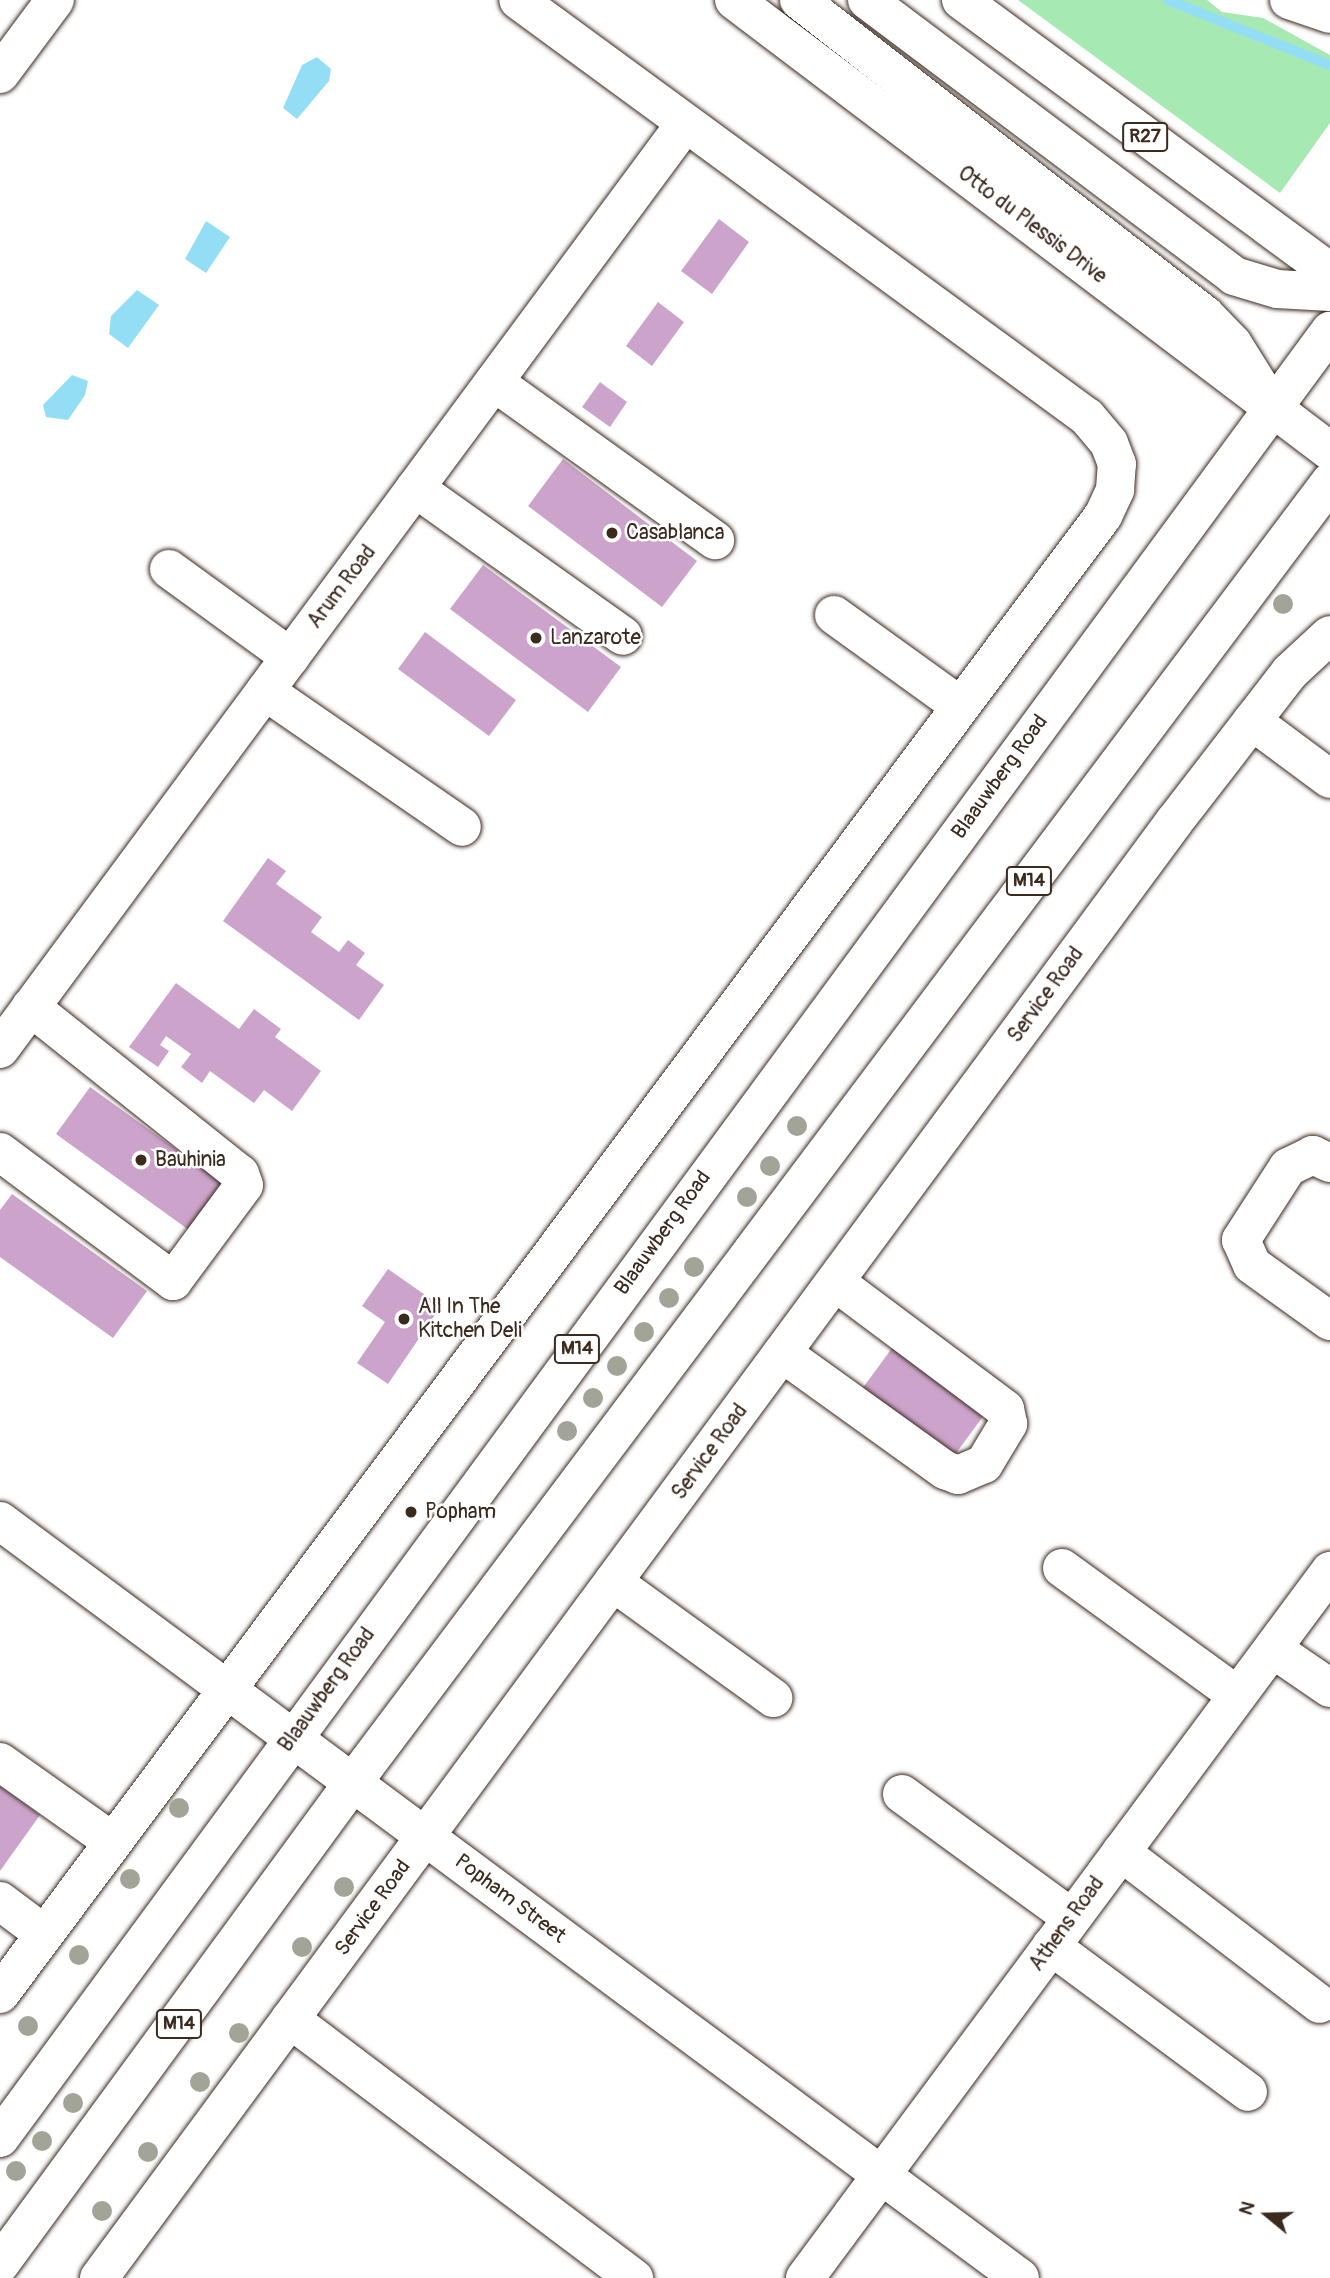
<!DOCTYPE html>
<html>
<head>
<meta charset="utf-8">
<style>
	body { margin:0 }
	#map { position:relative; width:1330px; height:2278px; overflow:hidden; background:#fff; font-family:Pangolin,sans-serif }
	div>[style] { position:absolute }
	.green>* { inset:0; background:#a6e9b3 }
	.water>* { inset:0; background:#94def5 }
	.stream>* { height:10px; margin:-5px; padding:0 5px; transform-origin:5px; border-radius:5px; background:#94def5 }
	.building>* { inset:0; background:#cca4cb }
	.roads { filter:drop-shadow(0 0 2px #3b2a1e) drop-shadow(0 0 2px #3b2a1e) }
	.minor>* { height:38px; margin:-19px; padding:0 19px; transform-origin:19px; border-radius:19px; background:#fff }
	.major>* { height:38px; margin:-19px; padding:0 19px; transform-origin:19px; border-radius:19px; background:#fff }
	.trees>* { width:20px; height:20px; margin:-10px; border-radius:50%; background:#a2a498 }
	.dots>* { width:19px; height:19px; translate:-50% -50%; box-sizing:border-box; border:4px solid #fff; border-radius:50% }
	span { translate:-50% -50%; white-space:nowrap; text-align:center; line-height:1.15; -webkit-text-stroke:5px #fff; paint-order:stroke }
	.shield-label span { padding:2px 5px; background:#fff; border:2px solid; border-radius:5px; -webkit-text-stroke-width:0 }
	.shield-label { font-size:19px; color:#3b2a1e; font-weight:700 }
	.street-label { font-size:21px; color:#3b2a1e }
	.poi-label { font-size:21px; color:#3b2a1e }
	.left { translate:0 -50%; text-align:left }
	.north { position:absolute; left:1232px; top:2180px; width:70px; height:70px; -webkit-text-stroke:5px #fff; paint-order:stroke; rotate:289deg; font-size:19px; font-weight:700; line-height:28px; text-align:center; color:#3b2a1e }
	.north::after { content:''; display:block; margin:auto; width:24px; height:32px; background:#3b2a1e; clip-path:polygon(50% 0,100% 100%,50% 72%,0 100%) }
</style>
</head>
<body>
<div id="map">
	<div class="green">
		<i style="clip-path:polygon(1018px 0,1207px 0,1222px 12px,1263px 18px,1330px 55px,1330px 123px,1280px 193px)"></i>
	</div>
	<div class="water">
		<i style="clip-path:polygon(317px 57px,331px 69px,329px 81px,297px 119px,283px 108px,302px 65px)"></i>
		<i style="clip-path:polygon(206px 221px,230px 237px,206px 273px,185px 259px)"></i>
		<i style="clip-path:polygon(137px 290px,159px 305px,128px 348px,109px 334px,111px 316px)"></i>
		<i style="clip-path:polygon(72px 375px,88px 381px,85px 395px,68px 420px,46px 417px,43px 405px)"></i>
	</div>
	<div class="stream">
		<i style="left:1168px;top:0;width:175px;rotate:21.9deg"></i>
	</div>
	<div class="building">
		<i style="clip-path:polygon(719px 219px,749px 242px,712px 294px,681px 271px)"></i>
		<i style="clip-path:polygon(658px 302px,684px 322px,652px 366px,626px 346px)"></i>
		<i style="clip-path:polygon(600px 382px,627px 402px,610px 427px,582px 407px)"></i>
		<i style="clip-path:polygon(563px 459px,697px 561px,662px 607px,528px 506px)"></i>
		<i style="clip-path:polygon(483px 565px,621px 667px,588px 712px,450px 609px)"></i>
		<i style="clip-path:polygon(425px 632px,516px 700px,489px 736px,398px 669px)"></i>
		<i style="clip-path:polygon(268px 858px,286px 871px,276px 884px,322px 917px,311px 932px,339px 952px,348px 940px,365px 953px,356px 965px,384px 985px,359px 1020px,223px 921px)"></i>
		<i style="clip-path:polygon(176px 983px,239px 1029px,254px 1009px,281px 1029px,275px 1037px,321px 1071px,292px 1111px,264px 1090px,254px 1103px,210px 1071px,202px 1083px,181px 1067px,191px 1054px,166px 1036px,160px 1045px,169px 1051px,158px 1067px,129px 1047px)"></i>
		<i style="clip-path:polygon(90px 1087px,227px 1186px,193px 1233px,56px 1134px)"></i>
		<i style="clip-path:polygon(12px 1194px,147px 1291px,113px 1338px,0 1257px,0 1210px)"></i>
		<i style="clip-path:polygon(388px 1269px,441px 1306px,388px 1384px,357px 1363px,385px 1322px,362px 1306px)"></i>
		<i style="clip-path:polygon(895px 1344px,987px 1411px,954px 1456px,862px 1389px)"></i>
		<i style="clip-path:polygon(0 1786px,40px 1815px,0 1871px)"></i>
	</div>
	<div class="roads">
		<div class="minor">
			<i style="left:799px;top:0;width:514px;rotate:37.81deg"></i>
			<i style="left:1205px;top:315px;width:40px;rotate:46deg"></i>
			<i style="left:1233px;top:344px;width:75px;rotate:58deg"></i>
			<i style="left:867px;top:0;width:459px;rotate:36.9deg"></i>
			<i style="left:1234px;top:276px;width:45px;rotate:16.8deg"></i>
			<i style="left:1277px;top:289px;width:53px;rotate:3.2deg"></i>
			<i style="left:1289px;top:0;width:43px;rotate:18.9deg"></i>
			<i style="left:0;top:74px;width:92px;rotate:-53.4deg"></i>
			<i style="left:494px;top:382px;width:272px;rotate:35.6deg"></i>
			<i style="left:415px;top:488px;width:255px;rotate:35.4deg"></i>
			<i style="left:169px;top:569px;width:150px;rotate:36deg"></i>
			<i style="left:834px;top:615px;width:155px;rotate:35.8deg"></i>
			<i style="left:265px;top:691px;width:239px;rotate:34.6deg"></i>
			<i style="left:1252px;top:721px;width:97px;rotate:36.6deg"></i>
			<i style="left:0;top:1049px;width:1150px;rotate:-53.49deg"></i>
			<i style="left:0;top:1152px;width:216px;rotate:36.7deg"></i>
			<i style="left:173px;top:1281px;width:119px;rotate:-53.5deg"></i>
			<i style="left:244px;top:1185px;width:12px;rotate:-110deg"></i>
			<i style="left:240px;top:1174px;width:268px;rotate:-141.4deg"></i>
			<i style="left:1330px;top:1163px;width:19px;rotate:-155deg"></i>
			<i style="left:1313px;top:1155px;width:28px;rotate:154deg"></i>
			<i style="left:1288px;top:1167px;width:87px;rotate:122.8deg"></i>
			<i style="left:1241px;top:1240px;width:27px;rotate:66deg"></i>
			<i style="left:1252px;top:1265px;width:96px;rotate:35.7deg"></i>
			<i style="left:782px;top:1353px;width:201px;rotate:35.7deg"></i>
			<i style="left:945px;top:1470px;width:14px;rotate:21deg"></i>
			<i style="left:958px;top:1475px;width:28px;rotate:-23deg"></i>
			<i style="left:984px;top:1464px;width:47px;rotate:-59deg"></i>
			<i style="left:1008px;top:1424px;width:15px;rotate:-101deg"></i>
			<i style="left:1005px;top:1409px;width:212px;rotate:-143.2deg"></i>
			<i style="left:0;top:1521px;width:1270px;rotate:36.58deg"></i>
			<i style="left:1062px;top:1568px;width:216px;rotate:36deg"></i>
			<i style="left:613px;top:1582px;width:198px;rotate:35.9deg"></i>
			<i style="left:1273px;top:1649px;width:69px;rotate:34.4deg"></i>
			<i style="left:0;top:1762px;width:138px;rotate:35.3deg"></i>
			<i style="left:902px;top:1794px;width:210px;rotate:36.1deg"></i>
			<i style="left:1121px;top:1852px;width:250px;rotate:37.4deg"></i>
			<i style="left:0;top:1901px;width:55px;rotate:36.9deg"></i>
			<i style="left:1051px;top:1946px;width:245px;rotate:36.5deg"></i>
			<i style="left:0;top:1994px;width:1844px;rotate:-53.27deg"></i>
			<i style="left:1103px;top:516px;width:29px;rotate:-65deg"></i>
			<i style="left:1115px;top:490px;width:26px;rotate:-86deg"></i>
			<i style="left:1117px;top:464px;width:22px;rotate:-111deg"></i>
			<i style="left:1109px;top:443px;width:34px;rotate:-130deg"></i>
			<i style="left:1087px;top:417px;width:705px;rotate:-143.76deg"></i>
			<i style="left:290px;top:2019px;width:431px;rotate:37deg"></i>
			<i style="left:99px;top:2278px;width:1810px;rotate:-53.56deg"></i>
			<i style="left:1174px;top:822px;width:190px;rotate:-52.3deg"></i>
			<i style="left:1290px;top:672px;width:54px;rotate:-42.8deg"></i>
			<i style="left:805px;top:2278px;width:881px;rotate:-53.4deg"></i>
		</div>
		<div class="major">
			<i style="left:734px;top:0;width:747px;rotate:37.12deg"></i>
			<i style="left:961px;top:0;width:458px;rotate:36.4deg"></i>
			<i style="left:0;top:2138px;width:2244px;rotate:-53.65deg"></i>
			<i style="left:0;top:2264px;width:599px;rotate:-53.76deg"></i>
			<i style="left:354px;top:1781px;width:1625px;rotate:-53.08deg"></i>
		</div>
	</div>
	<div class="trees">
		<i style="left:1283px;top:604px"></i>
		<i style="left:797px;top:1126px"></i>
		<i style="left:770px;top:1166px"></i>
		<i style="left:747px;top:1197px"></i>
		<i style="left:694px;top:1267px"></i>
		<i style="left:669px;top:1298px"></i>
		<i style="left:644px;top:1332px"></i>
		<i style="left:617px;top:1366px"></i>
		<i style="left:593px;top:1398px"></i>
		<i style="left:567px;top:1431px"></i>
		<i style="left:179px;top:1808px"></i>
		<i style="left:130px;top:1879px"></i>
		<i style="left:344px;top:1887px"></i>
		<i style="left:302px;top:1947px"></i>
		<i style="left:79px;top:1955px"></i>
		<i style="left:28px;top:2026px"></i>
		<i style="left:239px;top:2033px"></i>
		<i style="left:200px;top:2082px"></i>
		<i style="left:73px;top:2103px"></i>
		<i style="left:42px;top:2141px"></i>
		<i style="left:148px;top:2152px"></i>
		<i style="left:16px;top:2171px"></i>
		<i style="left:102px;top:2211px"></i>
	</div>
	<div class="dots">
		<i style="left:612px;top:533px;background:#3b2a1e"></i>
		<i style="left:536px;top:638px;background:#3b2a1e"></i>
		<i style="left:141px;top:1160px;background:#3b2a1e"></i>
		<i style="left:404px;top:1319px;background:#3b2a1e"></i>
		<i style="left:411px;top:1512px;background:#3b2a1e"></i>
	</div>
	<div class="shield-label">
		<span style="left:1145px;top:137px">R27</span>
		<span style="left:1029px;top:881px">M14</span>
		<span style="left:577px;top:1349px">M14</span>
		<span style="left:179px;top:2024px">M14</span>
	</div>
	<div class="street-label">
		<span style="left:1032px;top:225px;rotate:37deg">Otto du Plessis Drive</span>
		<span style="left:342px;top:587px;rotate:-53deg">Arum Road</span>
		<span style="left:1000px;top:777px;rotate:-54deg">Blaauwberg Road</span>
		<span style="left:1046px;top:995px;rotate:-54deg">Service Road</span>
		<span style="left:663px;top:1233px;rotate:-54deg">Blaauwberg Road</span>
		<span style="left:710px;top:1452px;rotate:-54deg">Service Road</span>
		<span style="left:327px;top:1690px;rotate:-54deg">Blaauwberg Road</span>
		<span style="left:510px;top:1899px;rotate:37deg">Popham Street</span>
		<span style="left:373px;top:1908px;rotate:-54deg">Service Road</span>
		<span style="left:1067px;top:1924px;rotate:-54deg">Athens Road</span>
	</div>
	<div class="poi-label">
		<span class="left" style="left:626px;top:533px">Casablanca</span>
		<span class="left" style="left:550px;top:638px">Lanzarote</span>
		<span class="left" style="left:155px;top:1160px">Bauhinia</span>
		<span class="left" style="left:418px;top:1319px">All In The<br>Kitchen Deli</span>
		<span class="left" style="left:425px;top:1512px">Popham</span>
	</div>
	<div class="north">N</div>
</div>
</body>
</html>
